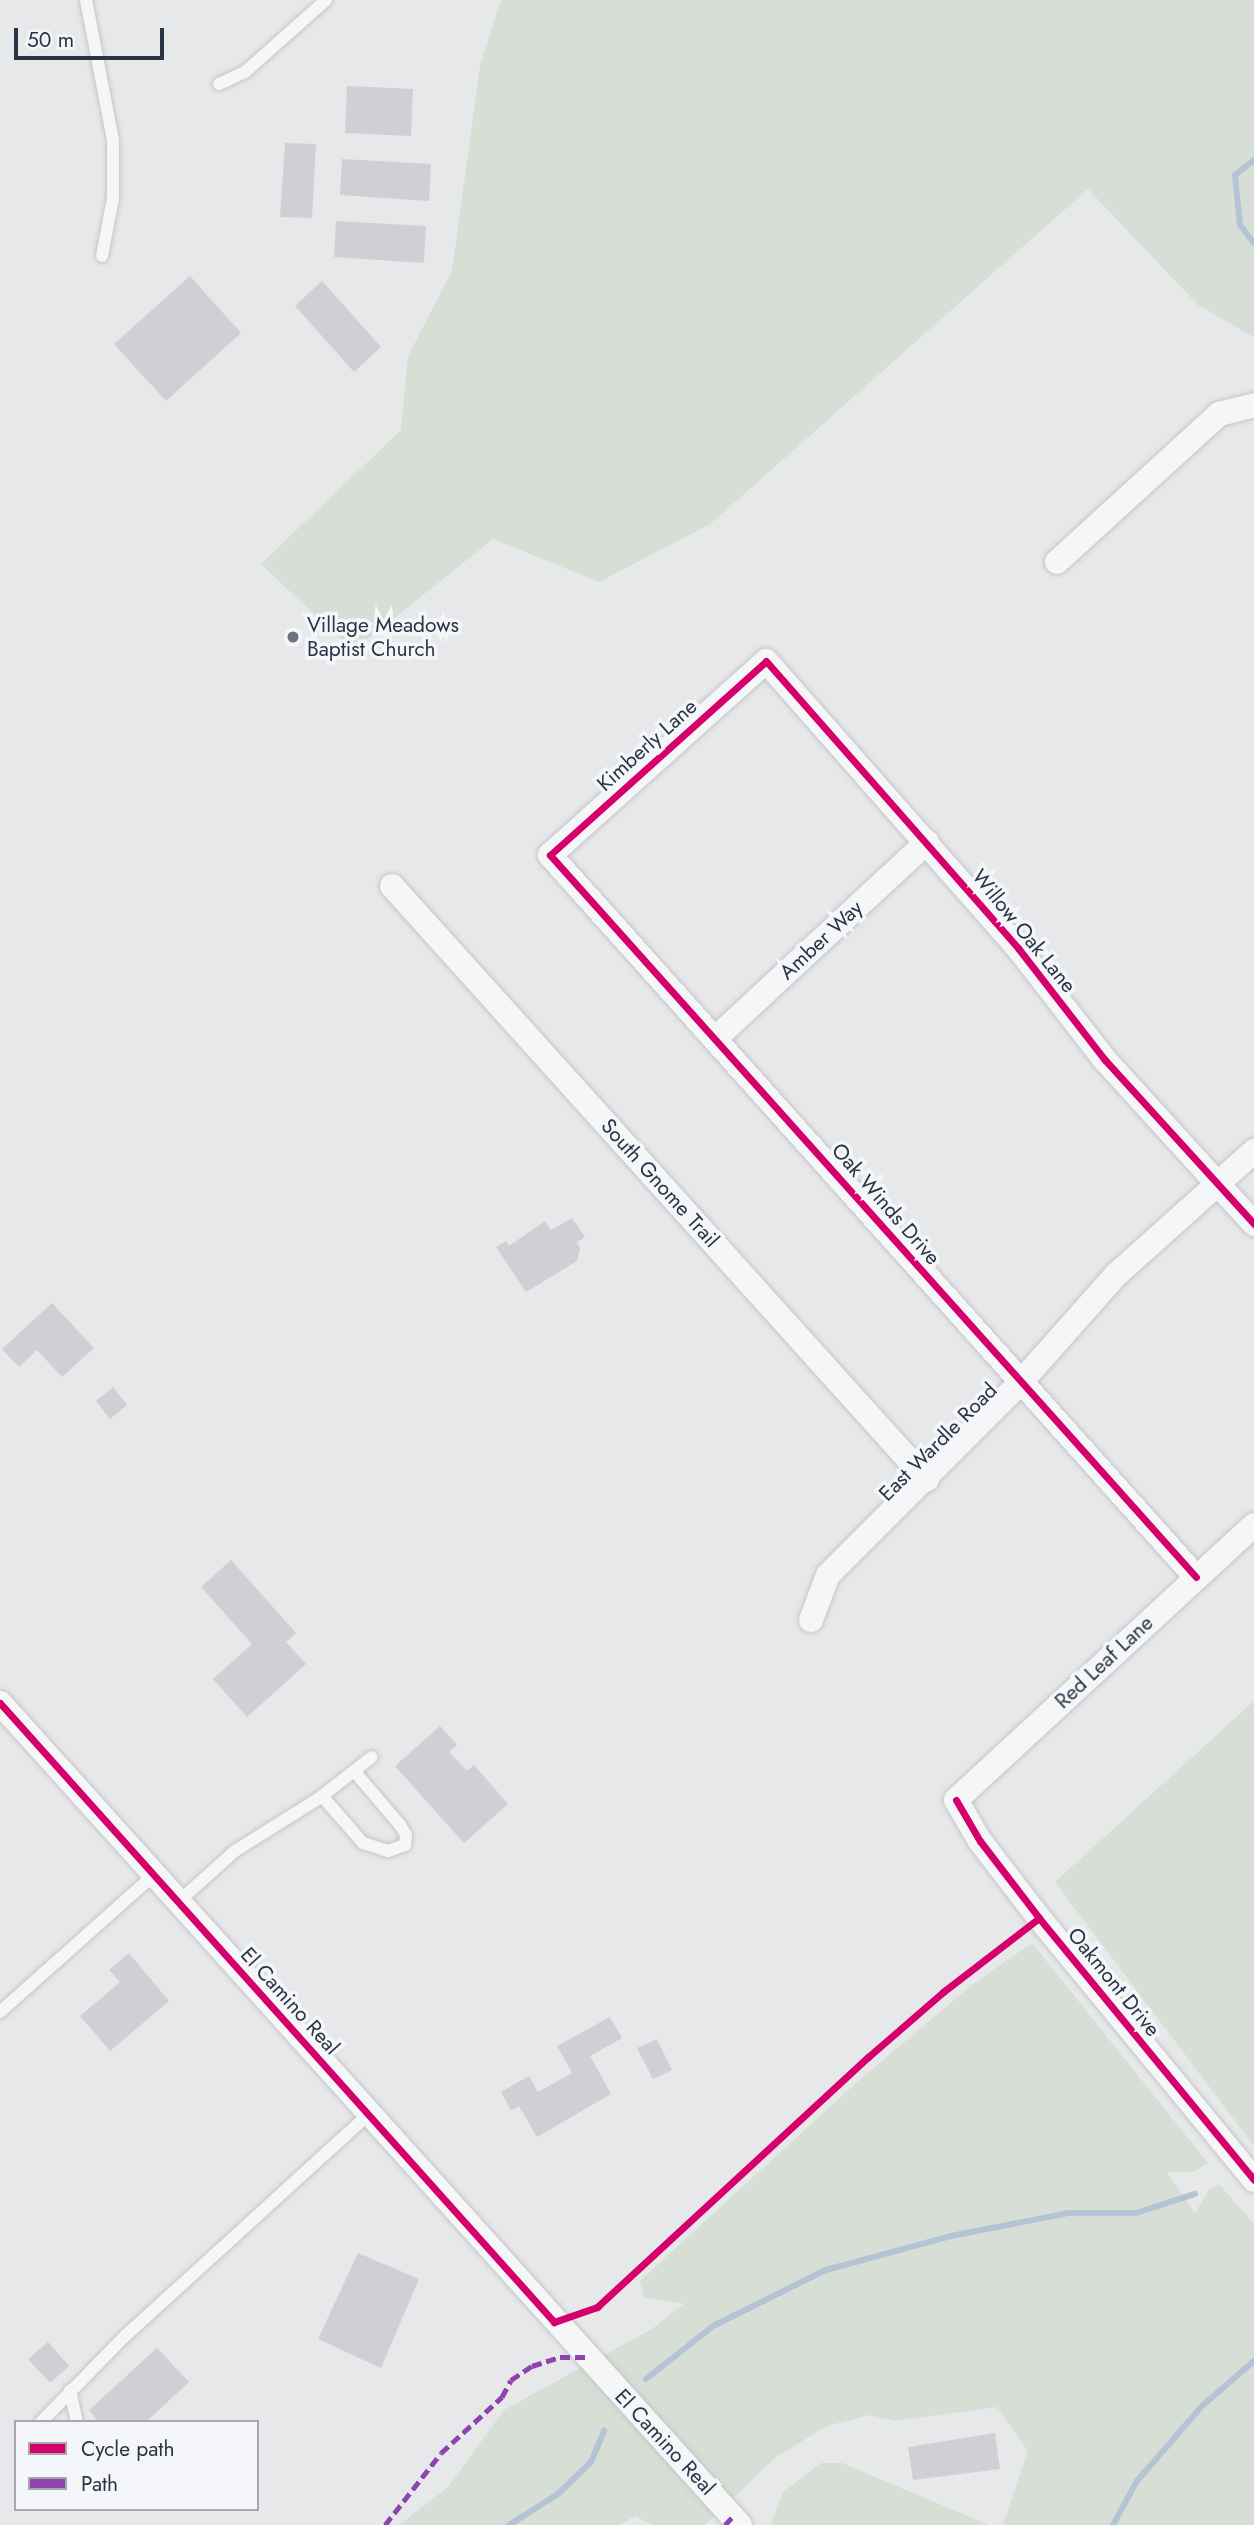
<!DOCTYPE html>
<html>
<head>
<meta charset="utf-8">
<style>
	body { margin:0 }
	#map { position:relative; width:1254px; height:2525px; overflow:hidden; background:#e6e8ea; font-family:Jost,sans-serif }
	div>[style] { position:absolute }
	.green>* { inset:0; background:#d6ded6 }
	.stream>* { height:6px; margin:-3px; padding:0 3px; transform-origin:3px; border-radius:3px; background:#b4c4d5 }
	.building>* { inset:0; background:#ced0d3 }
	.roads { filter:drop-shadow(0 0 2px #c4c6c8) drop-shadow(0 0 2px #c4c6c8) }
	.service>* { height:12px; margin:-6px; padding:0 6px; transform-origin:6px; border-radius:6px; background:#f5f6f7 }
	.minor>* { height:24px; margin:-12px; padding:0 12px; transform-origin:12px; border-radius:12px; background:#f5f6f7 }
	.quiet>* { height:5px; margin-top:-2.5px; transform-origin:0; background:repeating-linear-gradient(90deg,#8e44ad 0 10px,transparent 0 15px) }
	.cycleway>* { height:7px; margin:-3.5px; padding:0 3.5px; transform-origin:3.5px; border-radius:3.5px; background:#d6006c }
	.dots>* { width:19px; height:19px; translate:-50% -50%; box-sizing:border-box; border:4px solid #f4f6f9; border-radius:50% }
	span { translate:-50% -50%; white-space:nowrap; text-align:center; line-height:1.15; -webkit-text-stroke:7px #f4f6f9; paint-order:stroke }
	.poi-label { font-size:21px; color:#2b3445 }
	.left { translate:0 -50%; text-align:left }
	.street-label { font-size:21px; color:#2b3445 }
	.legend { position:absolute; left:14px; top:2420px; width:245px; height:91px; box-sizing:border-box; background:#f4f6f9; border:2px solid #a4a8b1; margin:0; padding:9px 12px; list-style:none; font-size:21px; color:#2b3445 }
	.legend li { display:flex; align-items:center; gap:14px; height:35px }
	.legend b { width:35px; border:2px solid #a4a8b1 }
	.scale { position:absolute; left:14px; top:28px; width:150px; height:32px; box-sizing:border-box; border:4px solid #2b3445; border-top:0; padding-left:9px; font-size:21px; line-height:24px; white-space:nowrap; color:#2b3445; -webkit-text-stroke:5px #f4f6f9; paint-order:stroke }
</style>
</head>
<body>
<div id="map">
	<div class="green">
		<i style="clip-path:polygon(501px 0,1254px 0,1254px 337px,1198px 305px,1088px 189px,710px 524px,599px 582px,493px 539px,353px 651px,261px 564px,401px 430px,408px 356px,452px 271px,480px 66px)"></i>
		<i style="clip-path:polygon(1254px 1701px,1254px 2146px,1055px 1882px)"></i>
		<i style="clip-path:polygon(1032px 1943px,1208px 2163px,1194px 2172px,1167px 2172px,1195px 2213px,1209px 2190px,1219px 2184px,1254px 2224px,1254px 2525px,1003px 2525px,1028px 2451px,997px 2407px,895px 2421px,869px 2415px,827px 2426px,776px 2457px,705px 2525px,652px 2525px,635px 2516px,619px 2525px,399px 2525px,448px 2487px,504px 2410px,652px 2329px,684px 2304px,644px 2297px,640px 2281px,856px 2083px,972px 1985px)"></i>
		<i style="clip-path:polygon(821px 2463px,842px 2463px,989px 2525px,771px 2525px,783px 2492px)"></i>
	</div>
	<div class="stream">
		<i style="left:1254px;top:160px;width:24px;rotate:142deg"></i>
		<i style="left:1235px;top:175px;width:50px;rotate:84.3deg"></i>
		<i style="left:1240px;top:225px;width:23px;rotate:52deg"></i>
		<i style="left:646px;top:2379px;width:85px;rotate:-38.3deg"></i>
		<i style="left:713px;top:2326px;width:126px;rotate:-26.4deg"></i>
		<i style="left:826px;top:2270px;width:130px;rotate:-15.2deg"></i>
		<i style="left:951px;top:2236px;width:119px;rotate:-11.1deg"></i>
		<i style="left:1068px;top:2213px;width:68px"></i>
		<i style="left:1136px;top:2213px;width:62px;rotate:-17.9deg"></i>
		<i style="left:509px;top:2525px;width:58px;rotate:-32.3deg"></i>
		<i style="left:558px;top:2494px;width:46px;rotate:-44.1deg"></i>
		<i style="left:591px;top:2462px;width:34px;rotate:-67deg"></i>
		<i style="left:1113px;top:2525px;width:50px;rotate:-61.4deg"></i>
		<i style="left:1137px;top:2481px;width:99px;rotate:-49.1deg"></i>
		<i style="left:1202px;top:2406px;width:69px;rotate:-40.9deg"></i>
	</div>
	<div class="building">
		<i style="clip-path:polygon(347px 86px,413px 89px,411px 136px,345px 133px)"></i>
		<i style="clip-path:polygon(285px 143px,316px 144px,312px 218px,280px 217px)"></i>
		<i style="clip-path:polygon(342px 159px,431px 164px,429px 201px,340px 195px)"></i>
		<i style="clip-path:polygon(336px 221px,426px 226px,424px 263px,334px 257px)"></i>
		<i style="clip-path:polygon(190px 276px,241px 333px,166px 401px,114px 344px)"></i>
		<i style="clip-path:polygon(322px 281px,381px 347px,354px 372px,295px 306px)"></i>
		<i style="clip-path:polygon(572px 1218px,585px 1237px,577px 1242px,580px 1248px,577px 1261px,526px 1292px,496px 1247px,506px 1241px,509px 1246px,545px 1221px,551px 1230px)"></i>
		<i style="clip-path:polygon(52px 1303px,94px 1348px,62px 1377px,37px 1350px,19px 1367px,2px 1349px)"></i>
		<i style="clip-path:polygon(113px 1387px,127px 1405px,110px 1419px,96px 1401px)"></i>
		<i style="clip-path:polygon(231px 1560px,296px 1633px,286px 1642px,306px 1664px,247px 1717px,213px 1679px,252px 1644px,201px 1587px)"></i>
		<i style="clip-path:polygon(440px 1726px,457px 1745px,449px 1752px,467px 1771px,474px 1765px,508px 1804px,464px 1843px,395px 1766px)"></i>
		<i style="clip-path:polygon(129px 1953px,169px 2001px,110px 2051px,80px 2016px,120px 1982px,109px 1970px)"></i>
		<i style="clip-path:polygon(610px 2017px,622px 2038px,590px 2056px,611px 2094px,537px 2137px,519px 2106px,511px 2110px,501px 2092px,529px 2076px,538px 2092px,572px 2073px,557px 2046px)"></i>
		<i style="clip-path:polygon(657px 2039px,672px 2070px,653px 2079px,637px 2048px)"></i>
		<i style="clip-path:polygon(358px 2253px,419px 2279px,381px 2368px,318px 2339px)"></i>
		<i style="clip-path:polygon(48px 2342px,69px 2366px,50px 2383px,28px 2359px)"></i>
		<i style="clip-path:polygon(157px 2348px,189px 2382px,146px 2422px,99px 2422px,89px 2410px)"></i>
		<i style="clip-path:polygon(995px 2433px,1000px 2469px,913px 2480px,908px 2447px)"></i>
	</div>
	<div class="roads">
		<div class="service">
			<i style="left:86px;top:0;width:143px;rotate:79.1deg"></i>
			<i style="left:113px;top:140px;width:58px;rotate:90deg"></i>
			<i style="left:113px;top:198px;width:59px;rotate:100.7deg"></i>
			<i style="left:219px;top:84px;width:29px;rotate:-25deg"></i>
			<i style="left:245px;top:72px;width:108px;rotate:-41.6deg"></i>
			<i style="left:322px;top:1796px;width:62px;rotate:48.9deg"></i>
			<i style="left:363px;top:1843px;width:26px;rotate:18deg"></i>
			<i style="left:388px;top:1851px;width:18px;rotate:-19deg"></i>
			<i style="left:405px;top:1845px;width:10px;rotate:-84deg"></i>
			<i style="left:406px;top:1835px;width:12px;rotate:-121deg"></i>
			<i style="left:400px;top:1825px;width:71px;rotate:-130.4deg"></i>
			<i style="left:178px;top:1902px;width:76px;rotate:-41.8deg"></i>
			<i style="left:235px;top:1851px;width:98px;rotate:-32.1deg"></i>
			<i style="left:318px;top:1799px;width:68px;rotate:-37.9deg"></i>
			<i style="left:0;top:2012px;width:206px;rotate:-41.7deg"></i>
			<i style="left:70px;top:2390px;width:33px;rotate:78deg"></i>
			<i style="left:41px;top:2422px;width:120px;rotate:-45.7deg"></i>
			<i style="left:125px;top:2336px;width:328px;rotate:-42.3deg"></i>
		</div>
		<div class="minor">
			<i style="left:1057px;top:562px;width:219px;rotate:-42.4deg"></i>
			<i style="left:1219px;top:414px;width:36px;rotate:-14deg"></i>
			<i style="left:392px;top:886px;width:799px;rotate:47.99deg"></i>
			<i style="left:716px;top:1038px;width:288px;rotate:-42.9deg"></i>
			<i style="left:1254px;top:1525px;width:405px;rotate:137.3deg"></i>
			<i style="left:956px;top:1800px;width:48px;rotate:59.7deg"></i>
			<i style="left:980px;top:1841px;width:97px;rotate:52.5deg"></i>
			<i style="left:1039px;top:1918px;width:339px;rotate:50.6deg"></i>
			<i style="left:1196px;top:1577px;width:969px;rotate:-131.82deg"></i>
			<i style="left:550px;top:855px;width:290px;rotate:-41.9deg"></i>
			<i style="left:766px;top:661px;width:382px;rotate:48.7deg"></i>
			<i style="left:1018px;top:948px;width:142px;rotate:52.2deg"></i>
			<i style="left:1105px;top:1060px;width:222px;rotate:47.7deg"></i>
			<i style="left:811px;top:1620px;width:48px;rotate:-69.3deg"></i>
			<i style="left:828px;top:1575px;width:273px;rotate:-45deg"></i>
			<i style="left:1021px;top:1382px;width:143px;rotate:-48.4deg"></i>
			<i style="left:1116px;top:1275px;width:186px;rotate:-41.9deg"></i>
			<i style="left:0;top:1703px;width:1106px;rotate:48.01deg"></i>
		</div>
	</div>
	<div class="quiet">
		<i style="left:385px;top:2525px;width:91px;rotate:-52.1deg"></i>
		<i style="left:441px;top:2453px;width:83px;rotate:-42.6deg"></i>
		<i style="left:502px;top:2397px;width:19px;rotate:-62deg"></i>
		<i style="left:511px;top:2380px;width:25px;rotate:-34deg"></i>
		<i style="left:532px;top:2366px;width:29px;rotate:-18deg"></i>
		<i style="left:560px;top:2357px;width:26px"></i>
		<i style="left:725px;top:2525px;width:12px;rotate:-48deg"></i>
	</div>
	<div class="cycleway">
		<i style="left:1196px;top:1577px;width:969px;rotate:-131.82deg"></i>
		<i style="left:550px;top:855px;width:290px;rotate:-41.9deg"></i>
		<i style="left:766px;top:661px;width:382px;rotate:48.7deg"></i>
		<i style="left:1018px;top:948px;width:142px;rotate:52.2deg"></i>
		<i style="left:1105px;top:1060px;width:222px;rotate:47.7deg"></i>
		<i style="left:0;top:1703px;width:831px;rotate:48.17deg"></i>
		<i style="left:554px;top:2322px;width:46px;rotate:-19.2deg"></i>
		<i style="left:597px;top:2307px;width:369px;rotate:-42.7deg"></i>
		<i style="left:868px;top:2057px;width:99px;rotate:-40.9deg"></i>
		<i style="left:943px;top:1992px;width:121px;rotate:-37.6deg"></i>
		<i style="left:956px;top:1800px;width:48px;rotate:59.7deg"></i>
		<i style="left:980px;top:1841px;width:97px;rotate:52.5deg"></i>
		<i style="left:1039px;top:1918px;width:339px;rotate:50.6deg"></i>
	</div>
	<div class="dots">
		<i style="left:293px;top:637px;background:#6c737f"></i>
	</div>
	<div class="poi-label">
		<span class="left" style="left:307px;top:637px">Village Meadows<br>Baptist Church</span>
	</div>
	<div class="street-label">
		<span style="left:647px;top:745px;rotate:-42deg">Kimberly Lane</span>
		<span style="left:1024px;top:931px;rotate:51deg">Willow Oak Lane</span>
		<span style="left:821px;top:940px;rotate:-43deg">Amber Way</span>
		<span style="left:660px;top:1183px;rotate:48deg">South Gnome Trail</span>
		<span style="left:886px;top:1204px;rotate:49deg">Oak Winds Drive</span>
		<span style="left:938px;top:1442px;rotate:-45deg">East Wardle Road</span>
		<span style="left:1104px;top:1662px;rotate:-43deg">Red Leaf Lane</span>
		<span style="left:1114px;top:1982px;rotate:51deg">Oakmont Drive</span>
		<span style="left:290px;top:2001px;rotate:48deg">El Camino Real</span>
		<span style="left:665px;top:2442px;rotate:47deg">El Camino Real</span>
	</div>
	<ul class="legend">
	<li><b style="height:9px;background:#d6006c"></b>Cycle path</li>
	<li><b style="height:9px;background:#8e44ad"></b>Path</li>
	</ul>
	<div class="scale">50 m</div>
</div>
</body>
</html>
